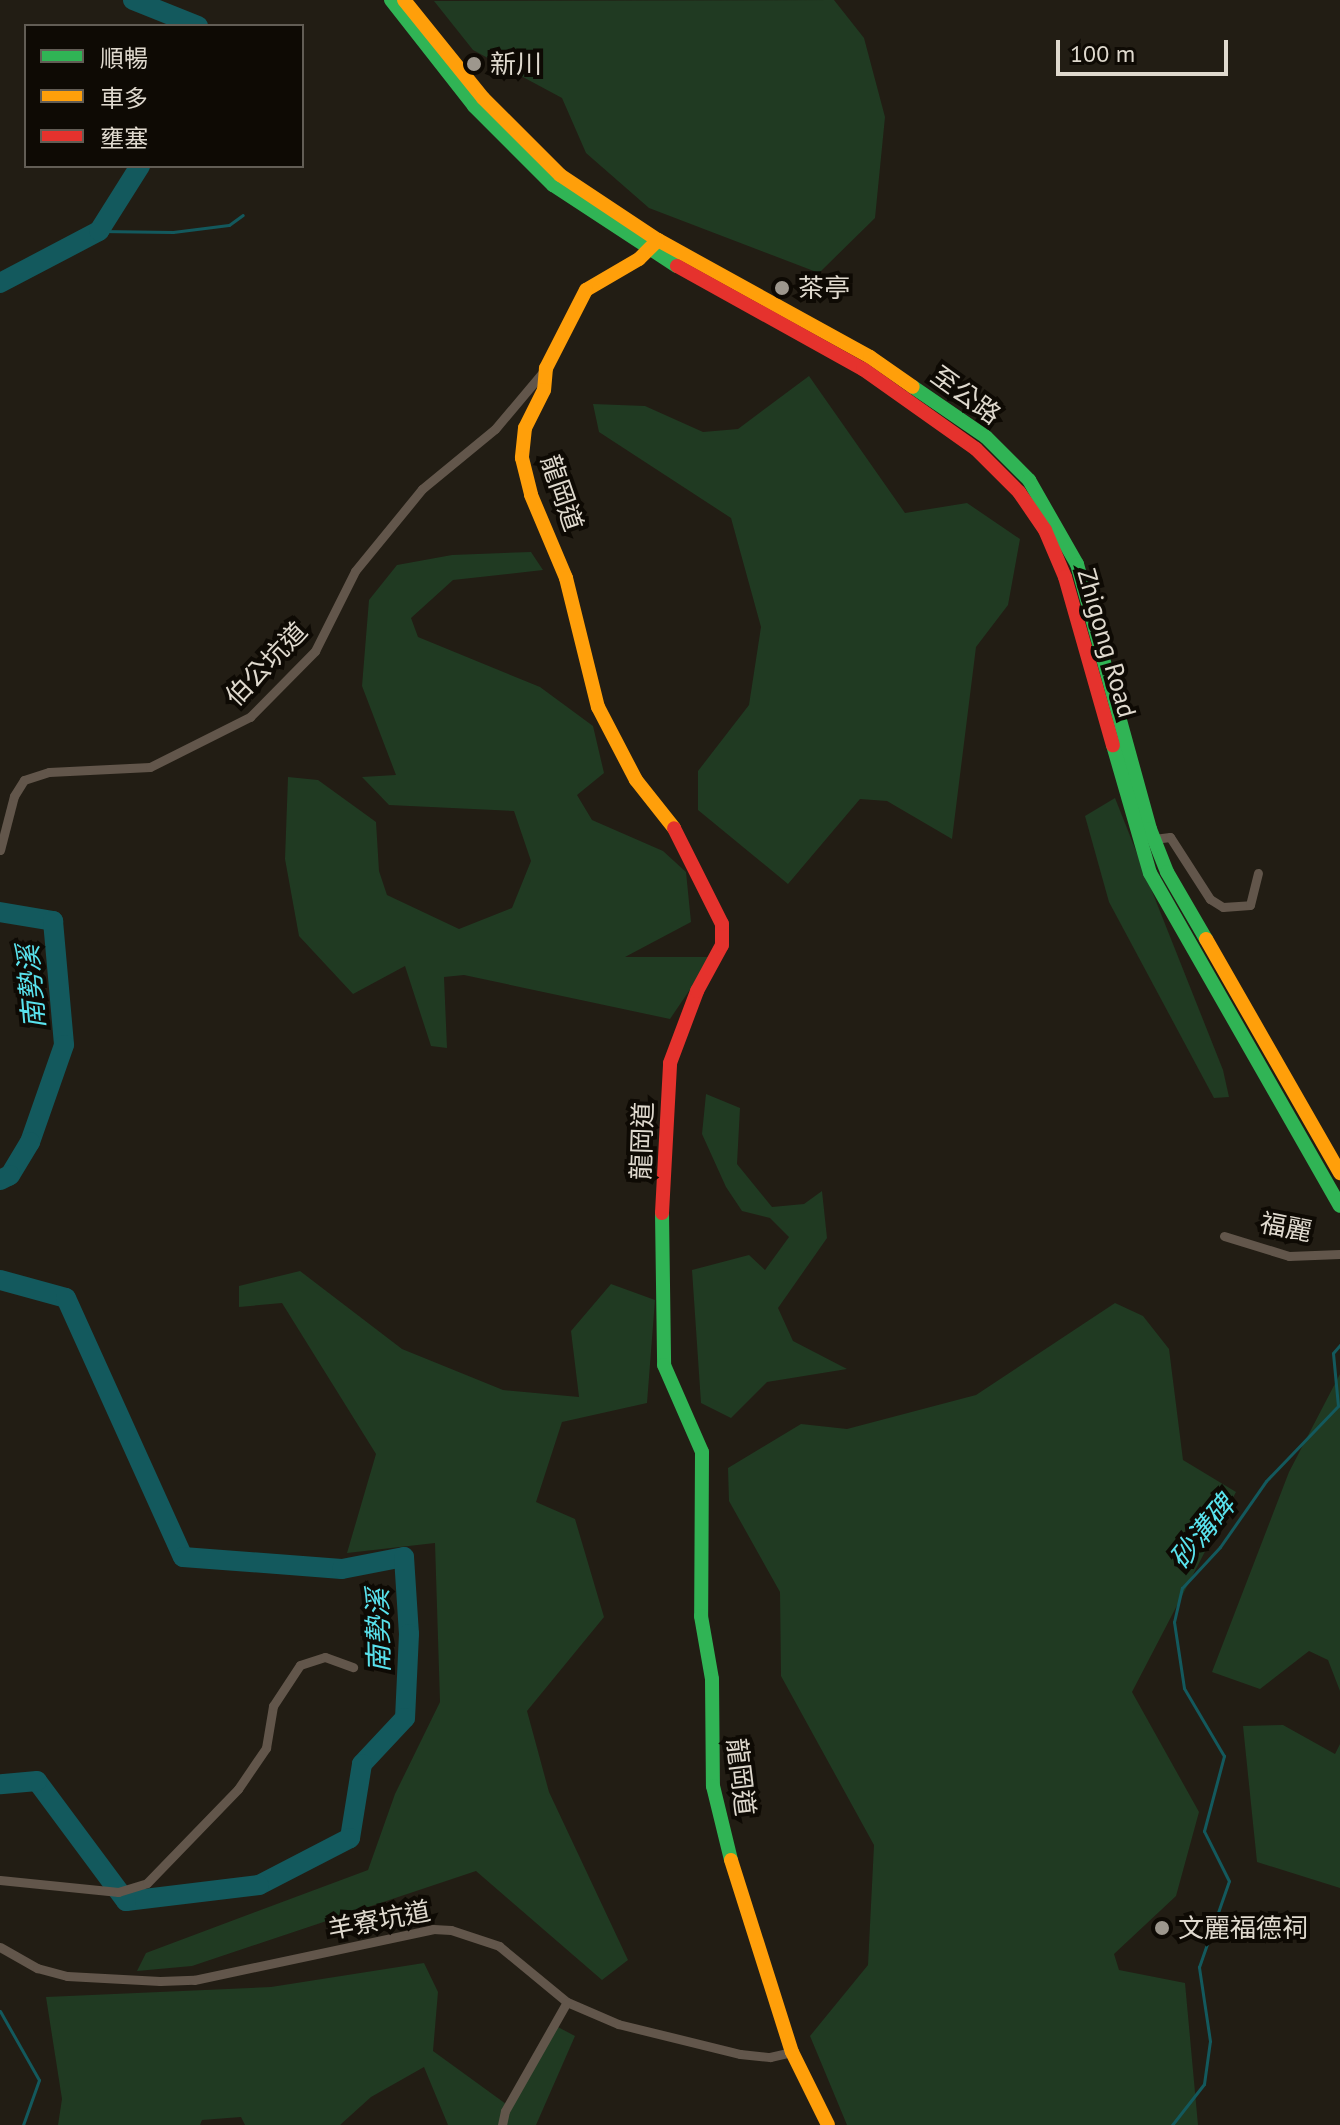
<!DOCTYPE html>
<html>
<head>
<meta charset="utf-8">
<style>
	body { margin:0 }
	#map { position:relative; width:1340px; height:2125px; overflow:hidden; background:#221d14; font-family:"PT Sans","Noto Sans TC",sans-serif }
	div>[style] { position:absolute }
	.green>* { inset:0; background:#203a22 }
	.stream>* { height:3px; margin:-1.5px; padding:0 1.5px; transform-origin:1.5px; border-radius:1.5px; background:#13595d }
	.river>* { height:20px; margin:-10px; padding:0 10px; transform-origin:10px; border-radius:10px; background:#13595d }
	.street>* { height:9px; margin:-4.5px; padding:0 4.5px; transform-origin:4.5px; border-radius:4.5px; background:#62564b }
	.fast>* { height:14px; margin:-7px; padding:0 7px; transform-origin:7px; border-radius:7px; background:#30b455 }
	.slow>* { height:14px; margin:-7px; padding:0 7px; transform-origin:7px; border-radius:7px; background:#ff9f0a }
	.jam>* { height:14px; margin:-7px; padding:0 7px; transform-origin:7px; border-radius:7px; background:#e5322d }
	.dots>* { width:22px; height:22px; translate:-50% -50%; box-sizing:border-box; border:4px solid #0e0a04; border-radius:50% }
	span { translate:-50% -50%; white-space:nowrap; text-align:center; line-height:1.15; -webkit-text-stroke:8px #0e0a04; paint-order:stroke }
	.poi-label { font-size:26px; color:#dfd9ce }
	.left { translate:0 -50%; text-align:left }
	.street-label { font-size:26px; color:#dfd9ce }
	.water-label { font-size:28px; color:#59e2ed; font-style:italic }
	.legend { position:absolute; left:24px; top:24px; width:280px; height:144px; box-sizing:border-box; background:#0e0a04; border:2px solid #625d55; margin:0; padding:10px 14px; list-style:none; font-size:24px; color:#dfd9ce }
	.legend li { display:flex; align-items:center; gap:16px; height:40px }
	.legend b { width:40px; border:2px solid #625d55 }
	.scale { position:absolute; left:1056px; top:40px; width:172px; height:36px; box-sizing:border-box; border:4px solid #dfd9ce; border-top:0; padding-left:10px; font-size:24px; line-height:28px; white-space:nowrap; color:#dfd9ce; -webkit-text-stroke:6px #0e0a04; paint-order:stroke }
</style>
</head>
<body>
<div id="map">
	<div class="green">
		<i style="clip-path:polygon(834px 0,864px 38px,885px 117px,875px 218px,819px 273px,649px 208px,586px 153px,562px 98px,473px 50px,434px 1px)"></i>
		<i style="clip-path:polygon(809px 376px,905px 513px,967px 503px,1020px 539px,1008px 605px,976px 647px,952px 839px,887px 801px,860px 799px,788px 884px,698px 810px,698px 771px,749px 705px,761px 627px,731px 518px,599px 432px,593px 404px,645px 406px,703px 432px,738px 429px)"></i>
		<i style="clip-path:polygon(531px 552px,543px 570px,453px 580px,411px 618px,418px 637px,540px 687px,593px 726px,604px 773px,577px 795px,592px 820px,663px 851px,686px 872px,691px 922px,625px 957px,712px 957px,670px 1019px,464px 975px,444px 977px,447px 1048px,431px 1046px,405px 966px,353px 994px,299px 936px,285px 859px,288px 777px,318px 780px,376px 822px,379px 871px,387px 895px,459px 929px,512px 908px,531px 861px,514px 811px,389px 805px,362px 777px,396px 775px,362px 686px,369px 600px,397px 565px,452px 555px)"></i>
		<i style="clip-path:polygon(1115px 798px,1223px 1070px,1229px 1097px,1214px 1098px,1109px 902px,1085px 816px)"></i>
		<i style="clip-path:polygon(706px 1094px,740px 1108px,737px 1164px,772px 1207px,804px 1204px,822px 1191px,827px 1238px,778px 1308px,793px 1341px,847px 1369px,767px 1382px,731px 1418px,701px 1403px,692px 1270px,749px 1255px,765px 1270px,789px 1237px,770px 1218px,742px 1211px,726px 1187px,702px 1134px)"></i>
		<i style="clip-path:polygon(300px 1271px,402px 1349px,503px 1390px,579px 1397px,571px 1331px,611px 1284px,655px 1300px,647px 1403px,562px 1422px,536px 1502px,575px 1519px,604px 1617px,527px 1711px,549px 1792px,628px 1960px,602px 1980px,476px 1871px,192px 1966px,137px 1971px,146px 1953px,368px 1870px,395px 1794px,440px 1702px,435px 1543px,347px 1553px,376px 1454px,282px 1303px,239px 1307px,239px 1286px)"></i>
		<i style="clip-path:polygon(1115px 1303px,1143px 1316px,1169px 1349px,1183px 1460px,1236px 1492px,1132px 1692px,1199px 1812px,1176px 1896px,1114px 1954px,1119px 1970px,1185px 1983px,1198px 2125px,847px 2125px,810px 2036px,868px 1965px,874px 1845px,781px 1676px,780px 1592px,729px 1501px,728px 1468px,801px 1424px,847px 1429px,976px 1395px)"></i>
		<i style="clip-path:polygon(1340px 1374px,1340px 1691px,1328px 1660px,1309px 1651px,1260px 1689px,1212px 1672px,1289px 1472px)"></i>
		<i style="clip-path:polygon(1283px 1725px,1335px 1754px,1340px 1744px,1340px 1888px,1257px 1862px,1243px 1726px)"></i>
		<i style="clip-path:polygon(424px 1963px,438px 1992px,433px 2051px,506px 2104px,554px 2025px,575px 2036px,536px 2125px,448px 2125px,424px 2067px,371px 2097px,340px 2125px,245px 2125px,241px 2117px,202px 2120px,200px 2125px,58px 2125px,62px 2099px,46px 1997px,271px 1987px)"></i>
	</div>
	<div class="stream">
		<i style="left:99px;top:231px;width:74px;rotate:0.8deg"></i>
		<i style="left:173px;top:232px;width:56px;rotate:-7.1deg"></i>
		<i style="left:229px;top:225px;width:17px;rotate:-36deg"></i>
		<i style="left:0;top:2011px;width:79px;rotate:60.5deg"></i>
		<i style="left:39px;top:2080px;width:48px;rotate:109.6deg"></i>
		<i style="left:1172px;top:2125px;width:52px;rotate:-52deg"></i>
		<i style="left:1204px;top:2084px;width:43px;rotate:-82.1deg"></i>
		<i style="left:1210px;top:2041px;width:75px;rotate:-98.5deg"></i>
		<i style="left:1199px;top:1967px;width:91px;rotate:-70.8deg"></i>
		<i style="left:1229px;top:1881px;width:56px;rotate:-116.6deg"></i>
		<i style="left:1204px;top:1831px;width:78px;rotate:-75.1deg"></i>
		<i style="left:1224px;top:1756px;width:79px;rotate:-120.5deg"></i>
		<i style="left:1184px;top:1688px;width:67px;rotate:-98.6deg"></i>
		<i style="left:1174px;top:1622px;width:35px;rotate:-77deg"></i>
		<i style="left:1182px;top:1588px;width:56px;rotate:-47.2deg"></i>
		<i style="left:1220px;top:1547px;width:80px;rotate:-55.1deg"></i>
		<i style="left:1266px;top:1481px;width:104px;rotate:-46.2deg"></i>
		<i style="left:1338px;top:1406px;width:53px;rotate:-95.4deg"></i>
		<i style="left:1333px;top:1353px;width:11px;rotate:-49deg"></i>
	</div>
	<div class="river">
		<i style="left:133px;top:0;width:70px;rotate:21.8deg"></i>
		<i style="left:0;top:283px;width:112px;rotate:-27.7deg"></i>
		<i style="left:99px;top:231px;width:77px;rotate:-57.8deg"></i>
		<i style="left:0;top:912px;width:54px;rotate:9.6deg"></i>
		<i style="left:53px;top:921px;width:124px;rotate:84.9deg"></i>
		<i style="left:64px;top:1045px;width:103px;rotate:109.3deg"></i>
		<i style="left:30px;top:1142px;width:39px;rotate:121deg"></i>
		<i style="left:10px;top:1175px;width:11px;rotate:153deg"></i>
		<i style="left:0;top:1280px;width:68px;rotate:15.3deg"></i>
		<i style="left:66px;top:1298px;width:284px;rotate:65.7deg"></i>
		<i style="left:183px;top:1557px;width:159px;rotate:4.3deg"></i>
		<i style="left:342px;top:1569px;width:63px;rotate:-11deg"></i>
		<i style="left:404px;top:1557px;width:77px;rotate:86.3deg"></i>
		<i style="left:409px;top:1634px;width:84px;rotate:92.7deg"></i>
		<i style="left:405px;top:1718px;width:63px;rotate:133.1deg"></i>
		<i style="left:362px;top:1764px;width:75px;rotate:99.2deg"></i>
		<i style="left:350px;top:1838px;width:102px;rotate:152.7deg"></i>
		<i style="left:259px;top:1885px;width:134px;rotate:173.1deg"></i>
		<i style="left:126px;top:1901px;width:149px;rotate:-126.6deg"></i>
		<i style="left:37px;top:1781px;width:37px;rotate:175deg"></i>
	</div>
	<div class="street">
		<i style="left:1154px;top:839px;width:16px;rotate:-7deg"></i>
		<i style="left:1170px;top:837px;width:74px;rotate:57.2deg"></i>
		<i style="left:1210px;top:899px;width:15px;rotate:32deg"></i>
		<i style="left:1223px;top:907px;width:27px;rotate:-4deg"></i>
		<i style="left:1250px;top:905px;width:33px;rotate:-76deg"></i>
		<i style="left:0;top:850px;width:56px;rotate:-75.5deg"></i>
		<i style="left:14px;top:796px;width:19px;rotate:-58deg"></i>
		<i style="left:24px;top:780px;width:26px;rotate:-18deg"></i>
		<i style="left:49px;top:772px;width:101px;rotate:-2.8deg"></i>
		<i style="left:150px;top:767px;width:112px;rotate:-26.6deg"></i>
		<i style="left:250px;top:717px;width:93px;rotate:-45.4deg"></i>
		<i style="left:315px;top:651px;width:89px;rotate:-63.4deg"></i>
		<i style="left:355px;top:571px;width:106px;rotate:-50.7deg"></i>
		<i style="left:422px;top:489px;width:94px;rotate:-39.4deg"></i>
		<i style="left:495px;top:429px;width:75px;rotate:-49.9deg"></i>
		<i style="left:1224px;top:1236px;width:68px;rotate:17.1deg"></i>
		<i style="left:1289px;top:1256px;width:51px;rotate:-2.2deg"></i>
		<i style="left:0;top:1880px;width:119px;rotate:5.8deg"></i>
		<i style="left:118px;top:1892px;width:30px;rotate:-17deg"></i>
		<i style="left:147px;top:1883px;width:131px;rotate:-45.9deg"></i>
		<i style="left:238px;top:1789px;width:50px;rotate:-55.7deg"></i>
		<i style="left:266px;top:1748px;width:43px;rotate:-80.5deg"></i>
		<i style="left:273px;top:1706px;width:49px;rotate:-56.6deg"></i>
		<i style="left:300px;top:1665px;width:26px;rotate:-18deg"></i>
		<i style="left:325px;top:1657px;width:30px;rotate:20deg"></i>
		<i style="left:0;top:1947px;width:43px;rotate:29.6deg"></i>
		<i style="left:37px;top:1968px;width:31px;rotate:15deg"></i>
		<i style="left:67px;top:1976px;width:93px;rotate:3.1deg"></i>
		<i style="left:160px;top:1981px;width:34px;rotate:-2deg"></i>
		<i style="left:194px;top:1980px;width:244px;rotate:-12deg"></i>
		<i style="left:433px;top:1929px;width:18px;rotate:3deg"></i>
		<i style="left:451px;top:1930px;width:51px;rotate:18.4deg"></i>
		<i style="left:499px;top:1946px;width:88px;rotate:39.5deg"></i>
		<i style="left:567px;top:2002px;width:56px;rotate:23.3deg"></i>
		<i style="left:618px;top:2024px;width:126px;rotate:13.8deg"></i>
		<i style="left:740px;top:2054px;width:30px;rotate:6deg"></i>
		<i style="left:770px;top:2057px;width:23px;rotate:-13deg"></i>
		<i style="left:502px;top:2125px;width:14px;rotate:-78deg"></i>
		<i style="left:505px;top:2111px;width:125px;rotate:-60.4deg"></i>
	</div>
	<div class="fast">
		<i style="left:391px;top:0;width:135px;rotate:51.9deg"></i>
		<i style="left:474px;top:106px;width:112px;rotate:45deg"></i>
		<i style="left:553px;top:185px;width:148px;rotate:33.2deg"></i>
		<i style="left:913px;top:387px;width:88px;rotate:34.4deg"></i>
		<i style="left:986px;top:437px;width:61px;rotate:45deg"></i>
		<i style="left:1029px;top:480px;width:97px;rotate:60.3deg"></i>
		<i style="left:1077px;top:564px;width:275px;rotate:74.6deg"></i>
		<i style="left:1150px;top:829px;width:46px;rotate:68.4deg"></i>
		<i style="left:1167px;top:872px;width:78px;rotate:59.8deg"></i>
		<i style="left:1113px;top:745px;width:133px;rotate:73.9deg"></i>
		<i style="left:1150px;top:873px;width:383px;rotate:60.3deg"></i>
		<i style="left:662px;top:1213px;width:152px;rotate:89.2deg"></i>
		<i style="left:664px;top:1365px;width:95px;rotate:66.4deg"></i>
		<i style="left:702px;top:1452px;width:164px;rotate:90.3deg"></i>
		<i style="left:701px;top:1616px;width:64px;rotate:80.1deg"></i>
		<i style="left:712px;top:1679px;width:107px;rotate:89.5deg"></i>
		<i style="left:713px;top:1786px;width:76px;rotate:76.3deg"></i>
	</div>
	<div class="slow">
		<i style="left:404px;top:0;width:126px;rotate:51.1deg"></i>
		<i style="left:483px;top:98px;width:109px;rotate:45deg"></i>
		<i style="left:560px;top:175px;width:118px;rotate:33.6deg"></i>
		<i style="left:658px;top:240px;width:242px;rotate:28.9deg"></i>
		<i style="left:870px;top:357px;width:52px;rotate:34.9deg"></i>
		<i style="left:658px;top:240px;width:27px;rotate:135deg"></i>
		<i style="left:639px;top:259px;width:61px;rotate:149.7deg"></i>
		<i style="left:586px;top:290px;width:88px;rotate:117.1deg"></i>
		<i style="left:546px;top:368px;width:22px;rotate:95deg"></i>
		<i style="left:544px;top:390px;width:42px;rotate:116.6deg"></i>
		<i style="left:525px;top:428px;width:30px;rotate:96deg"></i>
		<i style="left:522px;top:458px;width:38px;rotate:76deg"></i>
		<i style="left:531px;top:495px;width:90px;rotate:67.1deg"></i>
		<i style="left:566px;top:578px;width:133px;rotate:76.1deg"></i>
		<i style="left:598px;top:707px;width:82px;rotate:62.5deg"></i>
		<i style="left:636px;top:780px;width:61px;rotate:51.6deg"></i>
		<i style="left:1206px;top:939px;width:270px;rotate:60.2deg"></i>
		<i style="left:731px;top:1860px;width:201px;rotate:72.4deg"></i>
		<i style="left:792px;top:2052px;width:81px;rotate:63.7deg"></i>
	</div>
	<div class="jam">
		<i style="left:677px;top:266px;width:213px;rotate:29deg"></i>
		<i style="left:863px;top:369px;width:138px;rotate:35.3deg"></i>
		<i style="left:976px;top:449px;width:61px;rotate:45deg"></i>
		<i style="left:1019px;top:492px;width:46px;rotate:55.6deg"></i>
		<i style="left:1045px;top:530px;width:51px;rotate:66.9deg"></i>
		<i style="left:1065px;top:577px;width:175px;rotate:74.1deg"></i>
		<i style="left:662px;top:1213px;width:150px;rotate:-86.9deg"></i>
		<i style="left:670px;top:1063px;width:77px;rotate:-69.4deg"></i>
		<i style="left:697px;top:991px;width:52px;rotate:-61.5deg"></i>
		<i style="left:722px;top:945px;width:21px;rotate:-90deg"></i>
		<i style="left:722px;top:924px;width:107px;rotate:-116.6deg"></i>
	</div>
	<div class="dots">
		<i style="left:474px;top:64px;background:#9d978d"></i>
		<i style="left:782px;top:288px;background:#9d978d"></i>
		<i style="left:1162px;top:1928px;background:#9d978d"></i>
	</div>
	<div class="poi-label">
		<span class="left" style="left:490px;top:64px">新川</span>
		<span class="left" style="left:798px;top:288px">茶亭</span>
		<span class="left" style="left:1178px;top:1928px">文麗福德祠</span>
	</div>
	<div class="street-label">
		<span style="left:966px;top:395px;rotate:36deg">至公路</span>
		<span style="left:562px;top:493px;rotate:71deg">龍岡道</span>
		<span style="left:1107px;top:643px;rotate:74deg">Zhigong Road</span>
		<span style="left:266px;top:664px;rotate:-46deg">伯公坑道</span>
		<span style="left:642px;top:1141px;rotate:-88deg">龍岡道</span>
		<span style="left:1286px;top:1227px;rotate:11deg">福麗</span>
		<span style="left:741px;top:1777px;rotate:83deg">龍岡道</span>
		<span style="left:379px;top:1920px;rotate:-11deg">羊寮坑道</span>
	</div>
	<div class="water-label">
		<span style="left:31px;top:987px;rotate:-95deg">南勢溪</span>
		<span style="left:1202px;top:1532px;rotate:-51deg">砂溝碑</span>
		<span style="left:378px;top:1631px;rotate:-91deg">南勢溪</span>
	</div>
	<ul class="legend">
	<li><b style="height:10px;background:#30b455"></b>順暢</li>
	<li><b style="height:10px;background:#ff9f0a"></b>車多</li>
	<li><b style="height:10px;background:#e5322d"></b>壅塞</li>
	</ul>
	<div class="scale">100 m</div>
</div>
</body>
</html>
